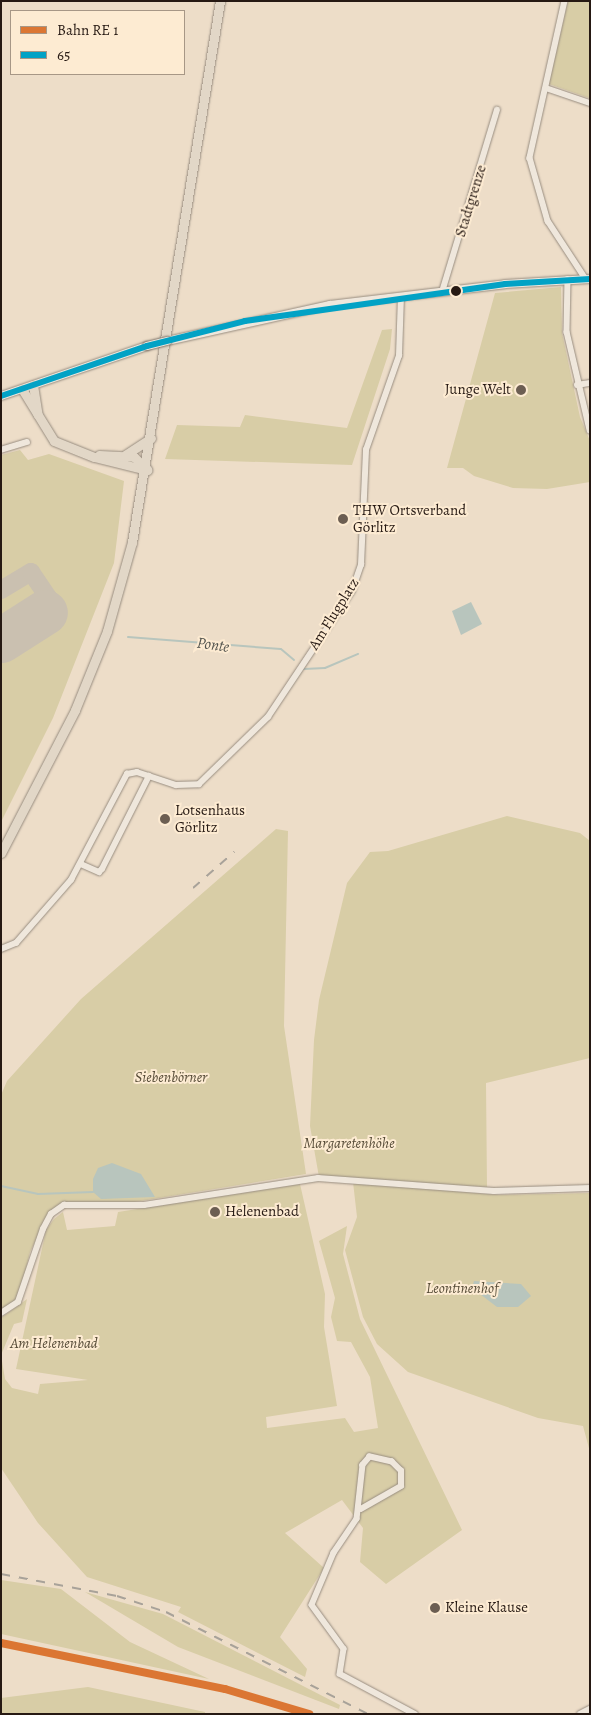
<!DOCTYPE html>
<html>
<head>
<meta charset="utf-8">
<style>
	body { margin:0 }
	#map { position:relative; width:591px; height:1715px; overflow:hidden; background:#edddc8; font-family:Alegreya,serif }
	div>[style] { position:absolute }
	.green>* { inset:0; background:#d8cda6 }
	.water>* { inset:0; background:#b8c5bd }
	.stream>* { height:2px; margin:-1px; padding:0 1px; transform-origin:1px; border-radius:1px; background:#b8c5bd }
	.taxiway>* { height:18px; margin:-9px; padding:0 9px; transform-origin:9px; border-radius:9px; background:#cac0b0 }
	.runway>* { height:45px; margin:-22.5px; padding:0 22.5px; transform-origin:22.5px; border-radius:22.5px; background:#cac0b0 }
	.roads { filter:drop-shadow(0 0 1px #988d80) drop-shadow(0 0 1px #988d80) }
	.street>* { height:5.5px; margin:-2.75px; padding:0 2.75px; transform-origin:2.75px; border-radius:2.75px; background:#efe7dc }
	.secondary>* { height:8px; margin:-4px; padding:0 4px; transform-origin:4px; border-radius:4px; background:#efe7dc }
	.primary>* { height:9px; margin:-4.5px; padding:0 4.5px; transform-origin:4.5px; border-radius:4.5px; background:#e2d7c7 }
	.rail>* { height:2px; margin-top:-1px; transform-origin:0; background:repeating-linear-gradient(90deg,#a8a299 0 9px,transparent 0 18px) }
	.bridges { filter:drop-shadow(0 0 1px #7c7268) drop-shadow(0 0 1px #7c7268) }
	.secondary-bridge>* { height:8px; margin:-4px; padding:0 4px; transform-origin:4px; border-radius:4px; background:#efe7dc }
	.bus-1>* { height:6px; margin:-3px; padding:0 3px; transform-origin:3px; border-radius:3px; background:#02a2c5 }
	.rail-1>* { height:8px; margin:-4px; padding:0 4px; transform-origin:4px; border-radius:4px; background:#db7633 }
	.dots>* { width:14px; height:14px; translate:-50% -50%; box-sizing:border-box; border:2px solid #fdebd2; border-radius:50% }
	span { translate:-50% -50%; white-space:nowrap; text-align:center; line-height:1.15; -webkit-text-stroke:4px #fdebd2; paint-order:stroke }
	.street-label { font-size:15px; color:#261913 }
	.poi-label { font-size:15px; color:#261913 }
	.right { translate:-100% -50%; text-align:right }
	.left { translate:0 -50%; text-align:left }
	.park-label { font-size:15px; color:#564b37; font-style:italic }
	.water-label { font-size:16px; color:#51524d; font-style:italic }
	.frame { position:absolute; inset:0; border:2px solid #261913; pointer-events:none }
	.legend { position:absolute; left:10px; top:10px; width:175px; height:65px; box-sizing:border-box; background:#fdebd2; border:1px solid #a79786; margin:0; padding:6px 9px; list-style:none; font-size:15px; color:#261913 }
	.legend li { display:flex; align-items:center; gap:10px; height:25px }
	.legend b { width:25px; border:1px solid #a79786 }
</style>
</head>
<body>
<div id="map">
	<div class="green">
		<i style="clip-path:polygon(568px 1px,590px 1px,589px 98px,549px 84px)"></i>
		<i style="clip-path:polygon(561px 287px,562px 333px,580px 417px,590px 441px,590px 482px,547px 489px,513px 488px,474px 476px,463px 468px,447px 468px,495px 293px)"></i>
		<i style="clip-path:polygon(392px 329px,390px 349px,352px 465px,165px 459px,177px 425px,240px 427px,245px 415px,347px 428px,382px 330px)"></i>
		<i style="clip-path:polygon(20px 450px,28px 460px,49px 454px,124px 481px,114px 563px,53px 718px,1px 822px,1px 455px)"></i>
		<i style="clip-path:polygon(507px 816px,580px 833px,590px 841px,590px 1058px,486px 1083px,487px 1187px,319px 1177px,310px 1126px,314px 1040px,319px 1000px,347px 883px,370px 852px,388px 851px)"></i>
		<i style="clip-path:polygon(276px 829px,288px 831px,284px 1026px,306px 1174px,116px 1205px,64px 1203px,48px 1215px,30px 1252px,18px 1302px,1px 1313px,1px 1095px,7px 1081px,81px 999px)"></i>
		<i style="clip-path:polygon(353px 1182px,499px 1195px,590px 1193px,590px 1452px,583px 1426px,538px 1418px,408px 1372px,377px 1344px,363px 1317px,345px 1250px,357px 1217px)"></i>
		<i style="clip-path:polygon(300px 1184px,325px 1294px,324px 1327px,337px 1406px,266px 1417px,267px 1428px,345px 1418px,354px 1432px,378px 1428px,370px 1377px,351px 1342px,337px 1341px,331px 1317px,335px 1298px,319px 1241px,347px 1226px,343px 1254px,360px 1319px,462px 1530px,386px 1584px,360px 1562px,363px 1528px,342px 1500px,285px 1533px,324px 1568px,280px 1637px,307px 1669px,305px 1677px,178px 1612px,181px 1607px,87px 1577px,38px 1523px,1px 1468px,1px 1318px,27px 1299px,22px 1322px,14px 1324px,1px 1355px,5px 1379px,12px 1388px,38px 1394px,40px 1384px,88px 1380px,16px 1369px,46px 1230px,54px 1219px,63px 1212px,67px 1230px,115px 1226px,118px 1212px)"></i>
		<i style="clip-path:polygon(1px 1580px,61px 1589px,130px 1642px,209px 1679px,1px 1634px)"></i>
		<i style="clip-path:polygon(85px 1592px,163px 1614px,340px 1705px,339px 1709px,178px 1647px)"></i>
		<i style="clip-path:polygon(88px 1687px,205px 1712px,205px 1714px,1px 1714px,1px 1698px)"></i>
	</div>
	<div class="water">
		<i style="clip-path:polygon(471px 602px,482px 624px,461px 635px,452px 611px)"></i>
		<i style="clip-path:polygon(112px 1163px,141px 1174px,155px 1197px,101px 1199px,93px 1192px,93px 1179px,98px 1168px)"></i>
		<i style="clip-path:polygon(474px 1281px,521px 1284px,531px 1296px,518px 1307px,497px 1307px,472px 1288px)"></i>
	</div>
	<div class="stream">
		<i style="left:128px;top:637px;width:153px;rotate:4.5deg"></i>
		<i style="left:281px;top:649px;width:17px;rotate:40deg"></i>
		<i style="left:304px;top:669px;width:21px;rotate:-3deg"></i>
		<i style="left:325px;top:668px;width:36px;rotate:-23deg"></i>
		<i style="left:1px;top:1186px;width:38px;rotate:12deg"></i>
		<i style="left:38px;top:1194px;width:55px;rotate:-2.1deg"></i>
	</div>
	<div class="taxiway">
		<i style="left:1px;top:590px;width:35px;rotate:-31deg"></i>
		<i style="left:31px;top:572px;width:32px;rotate:56deg"></i>
		<i style="left:49px;top:599px;width:14px;rotate:107deg"></i>
	</div>
	<div class="runway">
		<i style="left:1px;top:640px;width:52px;rotate:-32.5deg"></i>
	</div>
	<div class="roads">
		<div class="street">
			<i style="left:565px;top:1px;width:161px;rotate:102.6deg"></i>
			<i style="left:530px;top:158px;width:66px;rotate:74.1deg"></i>
			<i style="left:548px;top:221px;width:69px;rotate:56.8deg"></i>
			<i style="left:546px;top:88px;width:46px;rotate:18.8deg"></i>
			<i style="left:568px;top:279px;width:53px;rotate:91.1deg"></i>
			<i style="left:567px;top:332px;width:101px;rotate:76.8deg"></i>
			<i style="left:442px;top:292px;width:190px;rotate:-73.2deg"></i>
			<i style="left:577px;top:385px;width:13px;rotate:-9deg"></i>
			<i style="left:1px;top:450px;width:27px;rotate:-17deg"></i>
			<i style="left:81px;top:864px;width:20px;rotate:24deg"></i>
			<i style="left:99px;top:872px;width:4px;rotate:-45deg"></i>
			<i style="left:102px;top:869px;width:104px;rotate:-63.2deg"></i>
			<i style="left:1px;top:949px;width:16px;rotate:-22deg"></i>
			<i style="left:16px;top:943px;width:84px;rotate:-48.9deg"></i>
			<i style="left:71px;top:880px;width:120px;rotate:-62.2deg"></i>
			<i style="left:127px;top:774px;width:10px;rotate:-11deg"></i>
			<i style="left:137px;top:772px;width:41px;rotate:18.4deg"></i>
			<i style="left:176px;top:785px;width:23px;rotate:-2deg"></i>
			<i style="left:199px;top:784px;width:96px;rotate:-44.2deg"></i>
			<i style="left:268px;top:717px;width:151px;rotate:-56.3deg"></i>
			<i style="left:352px;top:591px;width:28px;rotate:-71deg"></i>
			<i style="left:361px;top:565px;width:115px;rotate:-87.5deg"></i>
			<i style="left:366px;top:450px;width:100px;rotate:-70.7deg"></i>
			<i style="left:399px;top:356px;width:59px;rotate:-88.1deg"></i>
			<i style="left:1px;top:1313px;width:20px;rotate:-33deg"></i>
			<i style="left:18px;top:1302px;width:77px;rotate:-71.1deg"></i>
			<i style="left:43px;top:1229px;width:17px;rotate:-62deg"></i>
			<i style="left:51px;top:1214px;width:16px;rotate:-35deg"></i>
			<i style="left:64px;top:1205px;width:80px"></i>
			<i style="left:144px;top:1205px;width:176px;rotate:-8.8deg"></i>
			<i style="left:318px;top:1178px;width:176px;rotate:4.2deg"></i>
			<i style="left:494px;top:1191px;width:96px;rotate:-1.8deg"></i>
			<i style="left:361px;top:1509px;width:46px;rotate:-29.9deg"></i>
			<i style="left:401px;top:1486px;width:15px;rotate:-90deg"></i>
			<i style="left:401px;top:1471px;width:13px;rotate:-135deg"></i>
			<i style="left:392px;top:1462px;width:23px;rotate:-167deg"></i>
			<i style="left:370px;top:1457px;width:11px;rotate:131deg"></i>
			<i style="left:363px;top:1465px;width:54px;rotate:96.3deg"></i>
			<i style="left:357px;top:1519px;width:41px;rotate:124.1deg"></i>
			<i style="left:334px;top:1553px;width:56px;rotate:112.9deg"></i>
			<i style="left:312px;top:1605px;width:54px;rotate:54deg"></i>
			<i style="left:344px;top:1649px;width:25px;rotate:99deg"></i>
			<i style="left:340px;top:1674px;width:85px;rotate:28.1deg"></i>
			<i style="left:580px;top:1714px;width:11px;rotate:-27deg"></i>
		</div>
		<div class="secondary">
			<i style="left:167px;top:341px;width:167px;rotate:-12.5deg"></i>
			<i style="left:330px;top:305px;width:176px;rotate:-6.8deg"></i>
			<i style="left:505px;top:284px;width:85px;rotate:-3.4deg"></i>
			<i style="left:1px;top:396px;width:154px;rotate:-18.9deg"></i>
		</div>
		<div class="primary">
			<i style="left:33px;top:385px;width:30px;rotate:81deg"></i>
			<i style="left:22px;top:389px;width:61px;rotate:58.4deg"></i>
			<i style="left:54px;top:441px;width:43px;rotate:21.8deg"></i>
			<i style="left:94px;top:457px;width:55px;rotate:13.8deg"></i>
			<i style="left:99px;top:455px;width:35px;rotate:3deg"></i>
			<i style="left:134px;top:457px;width:18px;rotate:43deg"></i>
			<i style="left:125px;top:455px;width:31px;rotate:-33deg"></i>
			<i style="left:1px;top:853px;width:161px;rotate:-62.6deg"></i>
			<i style="left:75px;top:710px;width:85px;rotate:-67.9deg"></i>
			<i style="left:107px;top:631px;width:92px;rotate:-74.3deg"></i>
			<i style="left:132px;top:542px;width:548px;rotate:-80.76deg"></i>
		</div>
	</div>
	<div class="rail">
		<i style="left:193px;top:888px;width:55px;rotate:-41.3deg"></i>
		<i style="left:1px;top:1574px;width:118px;rotate:10.7deg"></i>
		<i style="left:117px;top:1596px;width:52px;rotate:18.1deg"></i>
		<i style="left:166px;top:1612px;width:226px;rotate:26.8deg"></i>
	</div>
	<div class="bridges">
		<div class="secondary-bridge">
			<i style="left:147px;top:346px;width:21px;rotate:-14deg"></i>
		</div>
	</div>
	<div class="bus-1">
		<i style="left:1px;top:396px;width:154px;rotate:-18.9deg"></i>
		<i style="left:147px;top:346px;width:101px;rotate:-14.3deg"></i>
		<i style="left:245px;top:321px;width:263px;rotate:-8.1deg"></i>
		<i style="left:505px;top:284px;width:85px;rotate:-3.4deg"></i>
	</div>
	<div class="rail-1">
		<i style="left:1px;top:1643px;width:229px;rotate:11.6deg"></i>
		<i style="left:225px;top:1689px;width:88px;rotate:16.6deg"></i>
	</div>
	<div class="dots">
		<i style="left:456px;top:291px;background:#261913"></i>
		<i style="left:521px;top:390px;background:#6c5e52"></i>
		<i style="left:343px;top:519px;background:#6c5e52"></i>
		<i style="left:165px;top:819px;background:#6c5e52"></i>
		<i style="left:215px;top:1212px;background:#6c5e52"></i>
		<i style="left:435px;top:1608px;background:#6c5e52"></i>
	</div>
	<div class="street-label">
		<span style="left:471px;top:201px;rotate:-73deg">Stadtgrenze</span>
		<span style="left:334px;top:614px;rotate:-58deg">Am Flugplatz</span>
	</div>
	<div class="poi-label">
		<span class="right" style="left:511px;top:390px">Junge Welt</span>
		<span class="left" style="left:353px;top:519px">THW Ortsverband<br>Görlitz</span>
		<span class="left" style="left:175px;top:819px">Lotsenhaus<br>Görlitz</span>
		<span class="left" style="left:225px;top:1212px">Helenenbad</span>
		<span class="left" style="left:445px;top:1608px">Kleine Klause</span>
	</div>
	<div class="park-label">
		<span style="left:171px;top:1078px">Siebenbörner</span>
		<span style="left:349px;top:1144px">Margaretenhöhe</span>
		<span style="left:462px;top:1289px">Leontinenhof</span>
		<span style="left:54px;top:1344px">Am Helenenbad</span>
	</div>
	<div class="water-label">
		<span style="left:213px;top:645px;rotate:8deg">Ponte</span>
	</div>
	<div class="frame"></div>
	<ul class="legend">
	<li><b style="height:6px;background:#db7633"></b>Bahn RE 1</li>
	<li><b style="height:6px;background:#02a2c5"></b>65</li>
	</ul>
</div>
</body>
</html>
